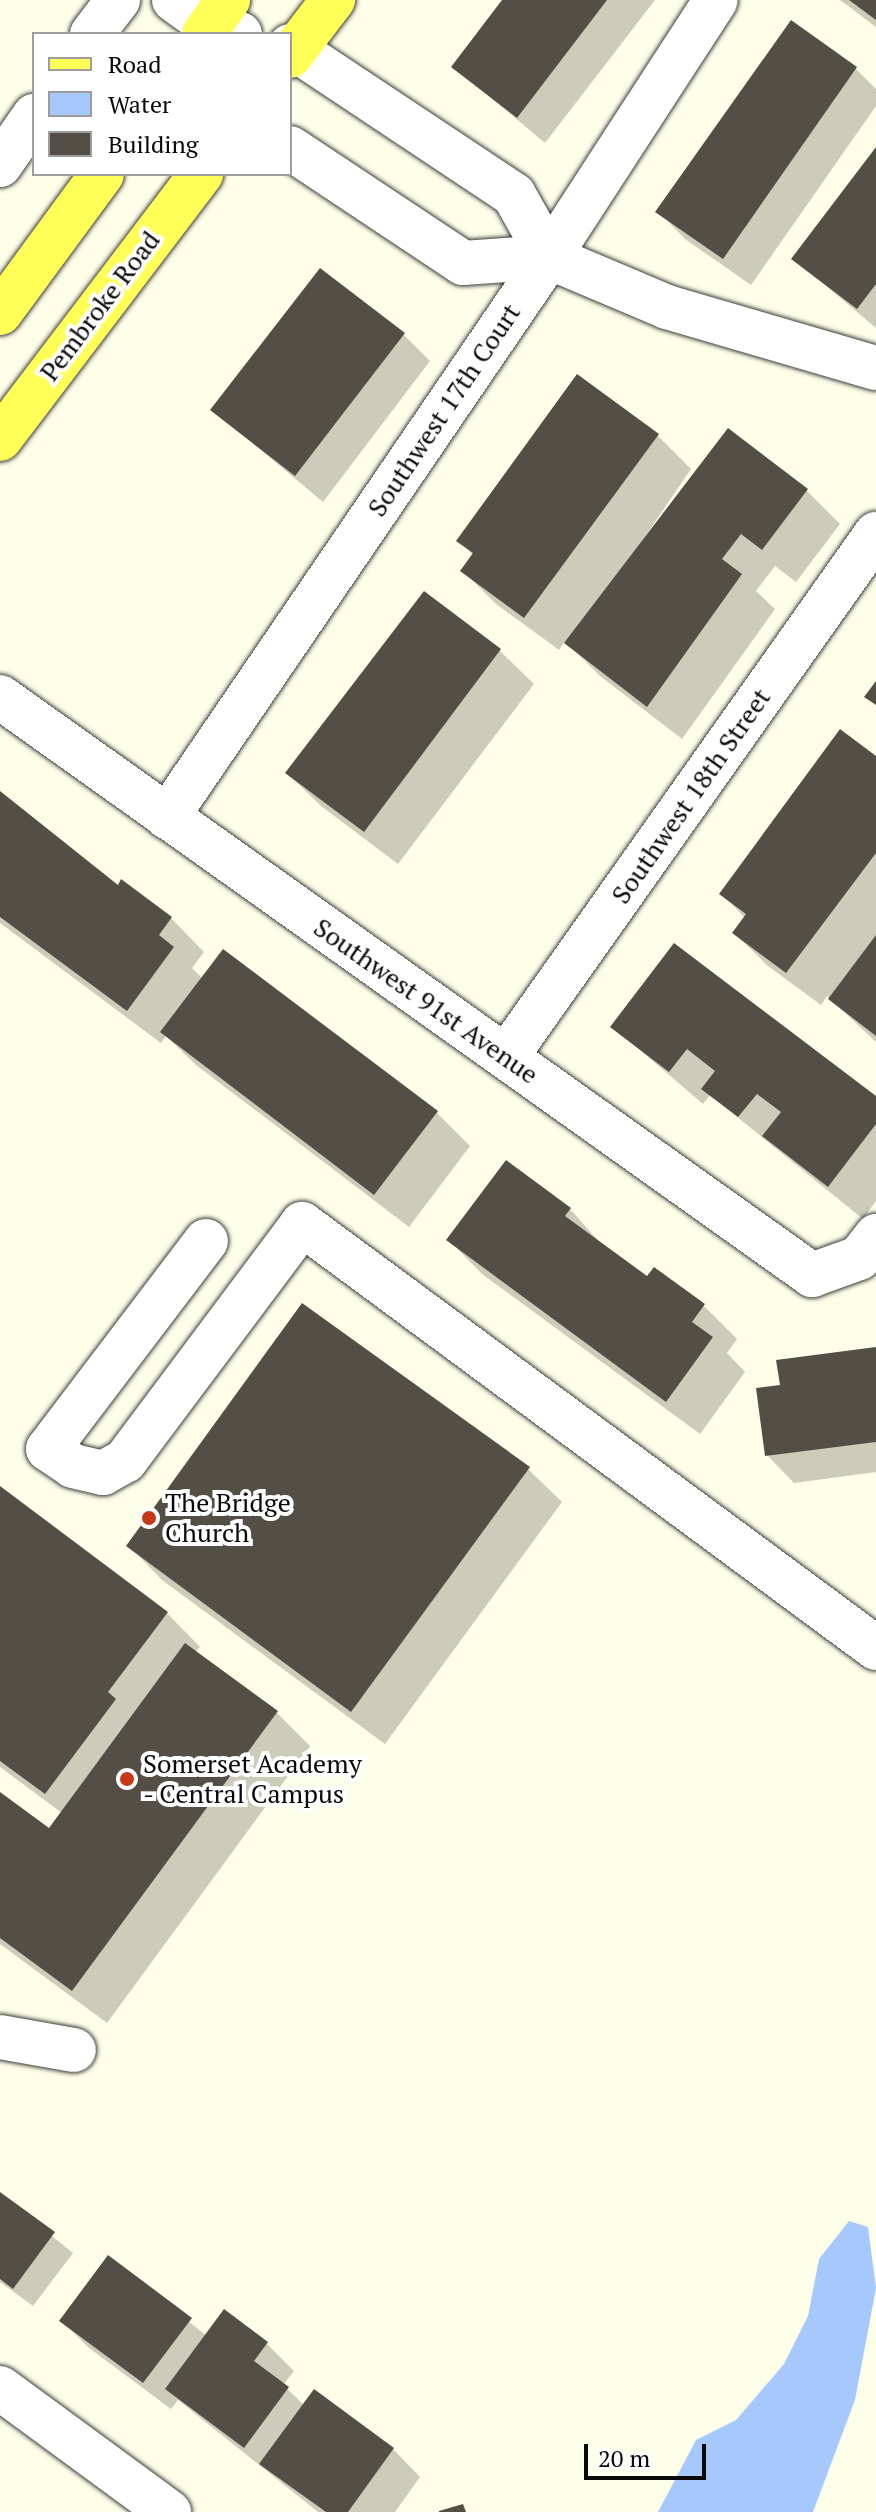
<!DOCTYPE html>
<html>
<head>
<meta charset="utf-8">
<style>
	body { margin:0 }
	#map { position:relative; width:876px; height:2512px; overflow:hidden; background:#feffe8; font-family:"PT Serif",serif }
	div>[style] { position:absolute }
	.water>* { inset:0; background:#a7c8fc }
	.shadow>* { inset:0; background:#0003 }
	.building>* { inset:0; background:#544f46 }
	.roads { filter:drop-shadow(0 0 2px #3d3d3d) drop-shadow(0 0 2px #3d3d3d) }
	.minor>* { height:44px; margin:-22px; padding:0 22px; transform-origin:22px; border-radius:22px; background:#fff }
	.major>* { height:44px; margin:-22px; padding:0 22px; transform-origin:22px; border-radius:22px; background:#ffff58 }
	.dots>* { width:22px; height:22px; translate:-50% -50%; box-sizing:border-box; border:4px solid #fff; border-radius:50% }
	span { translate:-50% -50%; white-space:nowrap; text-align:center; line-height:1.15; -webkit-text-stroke:8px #fff; paint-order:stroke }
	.street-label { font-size:26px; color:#0a0a0a }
	.poi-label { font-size:26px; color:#0a0a0a }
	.left { translate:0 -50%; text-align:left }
	.legend { position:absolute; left:32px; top:32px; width:260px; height:144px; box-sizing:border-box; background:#fff; border:2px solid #9d9d9d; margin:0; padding:10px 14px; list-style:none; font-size:24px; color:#0a0a0a }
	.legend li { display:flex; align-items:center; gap:16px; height:40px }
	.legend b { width:40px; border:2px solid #9d9d9d }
	.scale { position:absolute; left:584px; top:2444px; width:122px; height:36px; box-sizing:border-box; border:4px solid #0a0a0a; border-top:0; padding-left:10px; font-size:24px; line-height:28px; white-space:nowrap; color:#0a0a0a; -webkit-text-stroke:6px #fff; paint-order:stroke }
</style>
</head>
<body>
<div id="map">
	<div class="water">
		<i style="clip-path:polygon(849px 2221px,868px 2227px,876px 2288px,855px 2400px,813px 2512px,658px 2512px,696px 2440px,736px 2420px,784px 2364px,808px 2316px,819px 2259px)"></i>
	</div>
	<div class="shadow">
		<i style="clip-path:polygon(505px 0,655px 0,545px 143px,454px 67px)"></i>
		<i style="clip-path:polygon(840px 0,876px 0,876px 27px)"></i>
		<i style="clip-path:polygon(791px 22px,856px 69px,876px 89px,876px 106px,751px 285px,685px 239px,658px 211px)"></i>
		<i style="clip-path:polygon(876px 150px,876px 328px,794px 259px)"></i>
		<i style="clip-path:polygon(403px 334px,430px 361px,323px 502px,213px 410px)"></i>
		<i style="clip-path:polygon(577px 377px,658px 436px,691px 469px,625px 566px,728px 431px,807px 491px,840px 524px,796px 582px,775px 566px,756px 591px,775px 609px,682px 739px,600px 676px,565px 641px,559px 650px,496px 604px,462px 570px,473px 555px,459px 541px)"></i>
		<i style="clip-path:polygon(424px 594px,500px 651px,534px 684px,398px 864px,321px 806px,287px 773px)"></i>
		<i style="clip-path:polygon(876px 758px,876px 1042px,827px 996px,821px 1005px,768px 966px,734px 933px,745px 918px,722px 894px)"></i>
		<i style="clip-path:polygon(0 794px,118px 888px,171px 918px,204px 952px,192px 968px,203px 979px,223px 952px,437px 1113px,470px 1146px,409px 1227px,196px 1065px,166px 1036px,161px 1043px,0 923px)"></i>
		<i style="clip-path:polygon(613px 1027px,876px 1099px,876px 1201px,863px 1219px,710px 1095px,703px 1104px)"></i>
		<i style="clip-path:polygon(570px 1209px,602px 1245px,648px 1278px,704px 1306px,737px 1339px,727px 1353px,745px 1372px,700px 1434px,482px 1274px,449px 1240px)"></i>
		<i style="clip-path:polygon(876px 1349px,876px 1472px,794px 1483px,767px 1455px,782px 1387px)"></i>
		<i style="clip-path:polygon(528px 1469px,562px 1502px,385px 1744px,162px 1580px,129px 1546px)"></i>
		<i style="clip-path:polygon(0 1488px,167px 1613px,200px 1647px,195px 1653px,277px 1713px,310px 1746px,107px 2023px,0 1944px,0 1795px,49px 1831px,62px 1813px,0 1767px)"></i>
		<i style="clip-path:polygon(0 2194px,73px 2253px,33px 2306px,0 2282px)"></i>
		<i style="clip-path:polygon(108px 2258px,207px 2336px,266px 2343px,294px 2371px,283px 2385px,305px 2406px,315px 2392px,393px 2449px,420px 2477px,395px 2512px,318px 2512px,178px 2400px,171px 2409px,89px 2348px,62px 2321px)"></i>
	</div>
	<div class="building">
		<i style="clip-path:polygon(502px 0,607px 0,517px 118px,451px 67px)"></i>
		<i style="clip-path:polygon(849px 0,876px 0,876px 20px)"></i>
		<i style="clip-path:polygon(791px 20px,857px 67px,723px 259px,655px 212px)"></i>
		<i style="clip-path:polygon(876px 147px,876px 284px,857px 309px,791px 259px)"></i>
		<i style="clip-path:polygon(320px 268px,405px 333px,295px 476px,210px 410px)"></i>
		<i style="clip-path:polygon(577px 374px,659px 434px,524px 618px,460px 571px,473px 553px,456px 541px)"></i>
		<i style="clip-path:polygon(728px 428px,808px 489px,762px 550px,741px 534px,722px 559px,742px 574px,647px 707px,564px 643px)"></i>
		<i style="clip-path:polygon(424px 591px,501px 649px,364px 832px,285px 773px)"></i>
		<i style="clip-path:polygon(876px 681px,876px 705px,864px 697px)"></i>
		<i style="clip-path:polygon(840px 729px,876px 756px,876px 853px,786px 973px,732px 933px,746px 914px,719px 894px)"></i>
		<i style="clip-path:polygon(0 791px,118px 885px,121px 879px,172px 917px,159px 935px,174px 947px,127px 1011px,0 917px)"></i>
		<i style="clip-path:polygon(876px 935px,876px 1036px,828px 999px)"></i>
		<i style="clip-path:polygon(674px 943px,876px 1096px,876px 1124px,828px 1187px,762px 1136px,781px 1112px,757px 1094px,738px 1117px,701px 1089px,715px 1071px,687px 1049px,669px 1072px,610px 1027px)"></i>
		<i style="clip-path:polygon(223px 949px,438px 1111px,374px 1195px,160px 1032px)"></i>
		<i style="clip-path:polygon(506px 1160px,571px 1208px,565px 1216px,647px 1276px,654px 1267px,705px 1304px,692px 1322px,713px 1337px,666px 1402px,446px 1240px)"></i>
		<i style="clip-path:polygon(302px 1303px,530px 1467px,351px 1712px,126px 1546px)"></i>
		<i style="clip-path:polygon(876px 1347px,876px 1442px,765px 1456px,756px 1388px,780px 1385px,776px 1360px)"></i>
		<i style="clip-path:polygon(0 1486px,168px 1612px,108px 1692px,116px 1699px,45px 1794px,0 1761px)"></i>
		<i style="clip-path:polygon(185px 1643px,278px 1711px,72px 1991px,0 1938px,0 1792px,49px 1828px)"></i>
		<i style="clip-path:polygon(0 2192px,55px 2232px,13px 2289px,0 2279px)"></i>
		<i style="clip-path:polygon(108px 2255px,192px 2318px,143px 2383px,59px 2321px)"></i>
		<i style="clip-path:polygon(224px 2309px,268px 2342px,254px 2361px,289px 2387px,244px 2448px,165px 2389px)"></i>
		<i style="clip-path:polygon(314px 2389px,394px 2448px,348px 2512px,326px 2512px,259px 2464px)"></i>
		<i style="clip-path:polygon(463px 2504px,466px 2512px,439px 2512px,439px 2511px)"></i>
	</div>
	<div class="roads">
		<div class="minor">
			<i style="left:174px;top:0;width:44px;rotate:35.8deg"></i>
			<i style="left:210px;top:26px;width:31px;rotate:15deg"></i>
			<i style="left:92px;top:34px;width:43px;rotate:-52.6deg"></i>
			<i style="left:290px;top:46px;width:269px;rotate:33.6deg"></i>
			<i style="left:514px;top:195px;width:71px;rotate:60.6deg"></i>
			<i style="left:290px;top:148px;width:208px;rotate:33.6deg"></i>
			<i style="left:463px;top:263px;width:86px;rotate:-4deg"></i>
			<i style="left:549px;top:257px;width:128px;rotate:23deg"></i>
			<i style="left:667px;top:307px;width:218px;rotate:16.3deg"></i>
			<i style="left:0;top:165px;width:60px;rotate:-55.2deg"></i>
			<i style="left:0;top:697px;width:997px;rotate:35.44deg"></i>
			<i style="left:812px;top:1275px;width:50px;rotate:-19.9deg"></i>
			<i style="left:859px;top:1258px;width:28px;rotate:-52deg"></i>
			<i style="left:167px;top:817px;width:678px;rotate:-55.7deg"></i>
			<i style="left:549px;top:257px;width:306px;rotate:-57deg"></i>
			<i style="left:506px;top:1057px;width:641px;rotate:-54.72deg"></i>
			<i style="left:206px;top:1241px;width:261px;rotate:127.2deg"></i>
			<i style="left:48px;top:1449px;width:30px;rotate:34deg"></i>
			<i style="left:73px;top:1466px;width:31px;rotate:13deg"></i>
			<i style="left:103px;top:1473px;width:25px;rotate:-29deg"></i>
			<i style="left:125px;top:1461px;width:296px;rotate:-53.2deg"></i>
			<i style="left:302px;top:1224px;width:714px;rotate:36.45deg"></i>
			<i style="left:0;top:2037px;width:75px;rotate:10deg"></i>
			<i style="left:0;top:2388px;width:210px;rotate:36.3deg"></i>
		</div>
		<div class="major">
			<i style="left:204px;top:34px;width:42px;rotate:-54.8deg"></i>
			<i style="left:290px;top:56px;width:71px;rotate:-52.5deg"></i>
			<i style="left:0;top:313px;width:172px;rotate:-53.7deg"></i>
			<i style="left:0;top:439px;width:333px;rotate:-52.8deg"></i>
		</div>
	</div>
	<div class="dots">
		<i style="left:149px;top:1518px;background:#c63917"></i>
		<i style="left:127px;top:1779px;background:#c63917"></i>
	</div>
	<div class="street-label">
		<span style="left:100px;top:306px;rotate:-53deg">Pembroke Road</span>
		<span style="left:444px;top:410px;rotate:-56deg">Southwest 17th Court</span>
		<span style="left:691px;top:796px;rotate:-55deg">Southwest 18th Street</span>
		<span style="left:426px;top:1001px;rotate:35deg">Southwest 91st Avenue</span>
	</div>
	<div class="poi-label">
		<span class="left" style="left:165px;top:1518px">The Bridge<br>Church</span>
		<span class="left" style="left:143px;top:1779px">Somerset Academy<br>- Central Campus</span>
	</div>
	<ul class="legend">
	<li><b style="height:10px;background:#ffff58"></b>Road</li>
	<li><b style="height:22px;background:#a7c8fc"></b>Water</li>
	<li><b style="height:22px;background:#544f46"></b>Building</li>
	</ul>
	<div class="scale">20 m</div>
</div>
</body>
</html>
